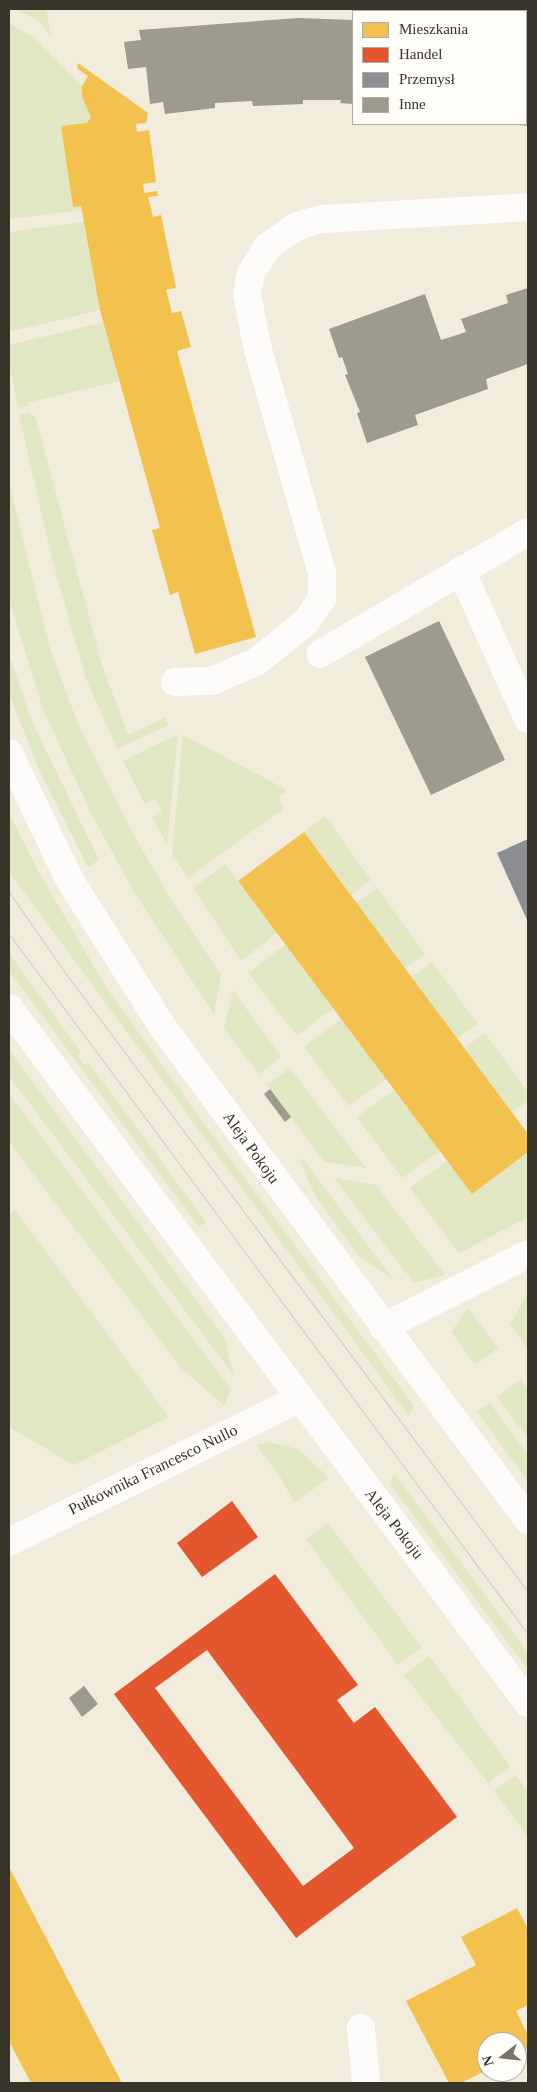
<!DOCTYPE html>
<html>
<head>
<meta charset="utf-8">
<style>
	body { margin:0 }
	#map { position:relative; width:537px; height:2092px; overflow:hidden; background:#f1ecdc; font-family:"Times New Roman",serif }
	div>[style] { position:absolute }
	.green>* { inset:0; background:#e2e7c3 }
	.homes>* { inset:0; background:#f2c14e }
	.shops>* { inset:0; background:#e4572e }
	.industry>* { inset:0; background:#8d8d92 }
	.building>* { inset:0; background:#9e9a8e }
	.minor>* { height:28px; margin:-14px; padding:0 14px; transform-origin:14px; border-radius:14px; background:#fdfcfa }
	.major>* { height:28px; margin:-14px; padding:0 14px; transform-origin:14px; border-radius:14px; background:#fdfcfa }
	.tram>* { height:1px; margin:-0.5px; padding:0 0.5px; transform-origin:0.5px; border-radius:0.5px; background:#cbcac6 }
	span { translate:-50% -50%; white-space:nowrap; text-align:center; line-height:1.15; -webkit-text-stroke:5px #fffdf8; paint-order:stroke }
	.street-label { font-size:16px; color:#373429 }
	.frame { position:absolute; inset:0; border:10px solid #373429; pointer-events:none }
	.legend { position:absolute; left:352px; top:10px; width:175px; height:115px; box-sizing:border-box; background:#fffdf8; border:1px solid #afada5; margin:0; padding:6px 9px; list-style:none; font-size:15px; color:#373429 }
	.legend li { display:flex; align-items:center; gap:10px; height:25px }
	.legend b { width:25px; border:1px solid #afada5 }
	.north { position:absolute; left:477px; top:2032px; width:50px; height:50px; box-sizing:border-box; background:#fffdf8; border:1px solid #afada5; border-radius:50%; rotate:254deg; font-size:14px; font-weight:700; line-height:20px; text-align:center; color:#373429 }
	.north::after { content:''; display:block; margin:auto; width:18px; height:22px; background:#787468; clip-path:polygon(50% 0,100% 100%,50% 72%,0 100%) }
</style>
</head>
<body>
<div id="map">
	<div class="green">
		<i style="clip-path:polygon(16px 9px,46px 9px,51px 36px,39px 21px)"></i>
		<i style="clip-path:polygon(9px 23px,33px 37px,82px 86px,82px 97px,91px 117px,87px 123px,61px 126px,73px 206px,81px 206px,82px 210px,9px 219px)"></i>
		<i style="clip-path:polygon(84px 222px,100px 310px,9px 332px,9px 232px)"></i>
		<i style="clip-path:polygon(104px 322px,120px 381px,26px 403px,28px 406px,18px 408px,9px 363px,9px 345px)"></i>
		<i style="clip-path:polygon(30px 413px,31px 416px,35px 415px,102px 665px,128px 735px,165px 718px,169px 725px,117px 749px,86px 679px,52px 559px,19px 415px)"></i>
		<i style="clip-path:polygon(9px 482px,50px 648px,78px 724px,129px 826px,170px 898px,221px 975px,214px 1014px,134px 892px,92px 815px,43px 710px,9px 599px)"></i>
		<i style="clip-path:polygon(9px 654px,30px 717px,99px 860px,88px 867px,40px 772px,9px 694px)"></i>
		<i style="clip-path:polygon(178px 734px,167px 844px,152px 817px,162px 812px,155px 799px,145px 804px,123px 761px)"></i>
		<i style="clip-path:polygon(183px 735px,287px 790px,279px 796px,283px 809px,188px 878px,172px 854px)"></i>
		<i style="clip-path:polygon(9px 813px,41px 876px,106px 987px,195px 1111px,414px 1406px,409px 1416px,10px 873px)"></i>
		<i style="clip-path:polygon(325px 816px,371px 880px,351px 895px,304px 832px)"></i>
		<i style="clip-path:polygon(225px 864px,277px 933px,241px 961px,193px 888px)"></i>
		<i style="clip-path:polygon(377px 888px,425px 954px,405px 968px,356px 903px)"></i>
		<i style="clip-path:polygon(286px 944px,333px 1008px,297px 1036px,248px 973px)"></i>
		<i style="clip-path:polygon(9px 953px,80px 1051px,78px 1056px,83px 1064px,89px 1063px,206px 1222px,199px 1227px,9px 971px)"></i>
		<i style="clip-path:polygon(432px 962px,478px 1024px,457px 1039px,412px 977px)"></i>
		<i style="clip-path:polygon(233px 990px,281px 1057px,259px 1074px,224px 1028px)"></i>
		<i style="clip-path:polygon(342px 1019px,386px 1079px,349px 1106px,304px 1047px)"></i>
		<i style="clip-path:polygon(485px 1033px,528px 1092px,528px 1101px,512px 1112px,464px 1048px)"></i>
		<i style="clip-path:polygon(9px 1050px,225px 1339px,234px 1376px,9px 1076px)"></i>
		<i style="clip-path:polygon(290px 1068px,366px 1168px,324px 1162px,267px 1085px)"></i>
		<i style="clip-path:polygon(394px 1090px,440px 1151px,402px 1178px,357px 1117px)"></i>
		<i style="clip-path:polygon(9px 1093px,231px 1389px,224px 1405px,182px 1369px,9px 1142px)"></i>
		<i style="clip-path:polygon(528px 1152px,528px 1217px,459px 1253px,410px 1188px,447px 1161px,472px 1193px)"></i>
		<i style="clip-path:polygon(303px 1159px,394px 1280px,358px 1255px,315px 1195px,300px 1161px)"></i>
		<i style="clip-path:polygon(334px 1178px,376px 1185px,445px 1275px,414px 1283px)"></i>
		<i style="clip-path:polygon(15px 1210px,169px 1417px,74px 1465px,9px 1427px,9px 1215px)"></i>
		<i style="clip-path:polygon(528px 1293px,528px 1349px,510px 1325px)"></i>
		<i style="clip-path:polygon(468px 1308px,498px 1348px,475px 1365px,451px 1332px)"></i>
		<i style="clip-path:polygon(521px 1379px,528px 1389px,528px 1438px,497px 1397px)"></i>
		<i style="clip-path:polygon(490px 1403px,528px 1455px,528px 1481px,477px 1412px)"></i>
		<i style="clip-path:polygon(269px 1442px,298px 1449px,329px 1478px,294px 1503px,281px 1478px,256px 1445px)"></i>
		<i style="clip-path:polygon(394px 1473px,528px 1653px,528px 1670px,390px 1484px)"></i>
		<i style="clip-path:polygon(328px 1523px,422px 1648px,398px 1665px,306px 1539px)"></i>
		<i style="clip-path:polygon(429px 1656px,510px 1766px,488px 1783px,404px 1675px)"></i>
		<i style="clip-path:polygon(516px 1775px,528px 1792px,528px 1837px,494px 1791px)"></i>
	</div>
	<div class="homes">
		<i style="clip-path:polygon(78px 63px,148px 113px,146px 123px,136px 124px,137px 132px,149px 130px,156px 182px,143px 184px,144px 193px,157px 191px,158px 196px,148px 197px,153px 217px,161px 215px,176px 288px,166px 290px,172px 313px,181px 311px,191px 347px,177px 351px,256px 637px,195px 654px,178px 592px,170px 595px,152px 530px,160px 528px,100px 310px,81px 206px,73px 207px,61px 126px,87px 123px,91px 117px,82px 97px,82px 86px,88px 76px,77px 68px)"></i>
		<i style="clip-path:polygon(304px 832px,528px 1134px,528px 1152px,472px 1194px,238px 881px)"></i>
		<i style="clip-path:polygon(9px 1867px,122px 2083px,31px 2083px,9px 2041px)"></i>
		<i style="clip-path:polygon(517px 1908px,528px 1929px,528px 2005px,516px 2011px,528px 2035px,528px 2048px,517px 2054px,517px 2042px,487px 2042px,487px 2070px,461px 2083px,449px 2083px,406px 2001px,476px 1965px,461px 1937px)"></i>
	</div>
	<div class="shops">
		<i style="clip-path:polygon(232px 1501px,258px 1537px,202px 1577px,177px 1543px)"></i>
		<i style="clip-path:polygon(evenodd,275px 1574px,358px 1685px,337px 1700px,354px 1723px,375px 1707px,457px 1817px,296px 1938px,114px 1694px,275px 1574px,207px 1650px,354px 1848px,303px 1886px,155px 1688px,207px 1650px)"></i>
	</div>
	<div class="industry">
		<i style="clip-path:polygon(528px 839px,528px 922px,497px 853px)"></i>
	</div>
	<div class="building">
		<i style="clip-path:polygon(298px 18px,353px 20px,353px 104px,340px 103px,341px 100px,303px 100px,303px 104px,253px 106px,252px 101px,215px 103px,215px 108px,165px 114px,163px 102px,150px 104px,146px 67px,128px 69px,124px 42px,141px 40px,139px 30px)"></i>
		<i style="clip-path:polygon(526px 40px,528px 40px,528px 126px,519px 125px,526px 124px)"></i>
		<i style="clip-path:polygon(528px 288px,528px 364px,486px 379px,488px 389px,415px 415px,418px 425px,367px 443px,357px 413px,360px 412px,345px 375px,348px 374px,342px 357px,339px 358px,329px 329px,425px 294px,441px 340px,466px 332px,461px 319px,508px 303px,506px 295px)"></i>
		<i style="clip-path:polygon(439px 621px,505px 760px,431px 795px,365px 657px)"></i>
		<i style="clip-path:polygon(270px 1089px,291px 1117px,285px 1122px,264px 1094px)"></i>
		<i style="clip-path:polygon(84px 1686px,98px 1704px,82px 1717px,69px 1698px)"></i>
	</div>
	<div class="minor">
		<i style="left:461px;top:570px;width:163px;rotate:65.8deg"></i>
		<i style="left:320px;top:654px;width:241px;rotate:-30.4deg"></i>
		<i style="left:175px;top:682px;width:37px;rotate:-2deg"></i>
		<i style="left:212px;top:681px;width:48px;rotate:-23.4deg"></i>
		<i style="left:256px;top:662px;width:64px;rotate:-38.7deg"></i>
		<i style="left:306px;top:622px;width:29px;rotate:-56deg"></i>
		<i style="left:322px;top:598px;width:25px;rotate:-90deg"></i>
		<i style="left:322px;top:573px;width:232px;rotate:-106deg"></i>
		<i style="left:258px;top:350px;width:56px;rotate:-101.3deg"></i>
		<i style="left:247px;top:295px;width:22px;rotate:-80deg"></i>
		<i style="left:251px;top:273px;width:31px;rotate:-58deg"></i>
		<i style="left:267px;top:247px;width:37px;rotate:-35deg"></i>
		<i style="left:297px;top:226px;width:26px;rotate:-16deg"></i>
		<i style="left:322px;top:219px;width:206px;rotate:-3.3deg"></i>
		<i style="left:383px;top:1327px;width:162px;rotate:-26.7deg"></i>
		<i style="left:9px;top:1542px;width:322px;rotate:-26.3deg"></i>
		<i style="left:361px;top:2028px;width:55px;rotate:84.8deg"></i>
	</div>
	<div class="major">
		<i style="left:9px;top:753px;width:140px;rotate:64.5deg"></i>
		<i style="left:69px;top:879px;width:178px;rotate:57.7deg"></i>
		<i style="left:164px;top:1029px;width:611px;rotate:53.45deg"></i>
		<i style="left:9px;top:1008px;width:867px;rotate:53.25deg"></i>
	</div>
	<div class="tram">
		<i style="left:9px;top:892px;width:96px;rotate:55.2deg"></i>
		<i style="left:64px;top:971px;width:775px;rotate:53.23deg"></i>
		<i style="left:9px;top:934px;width:871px;rotate:53.45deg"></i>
	</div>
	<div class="street-label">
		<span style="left:251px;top:1148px;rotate:54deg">Aleja Pokoju</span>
		<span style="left:153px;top:1470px;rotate:-26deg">Pułkownika Francesco Nullo</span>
		<span style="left:394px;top:1524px;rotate:52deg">Aleja Pokoju</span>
	</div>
	<div class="frame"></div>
	<ul class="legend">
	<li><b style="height:14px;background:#f2c14e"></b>Mieszkania</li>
	<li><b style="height:14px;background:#e4572e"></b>Handel</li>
	<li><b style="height:14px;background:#8d8d92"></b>Przemysł</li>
	<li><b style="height:14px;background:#9e9a8e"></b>Inne</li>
	</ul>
	<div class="north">N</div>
</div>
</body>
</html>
